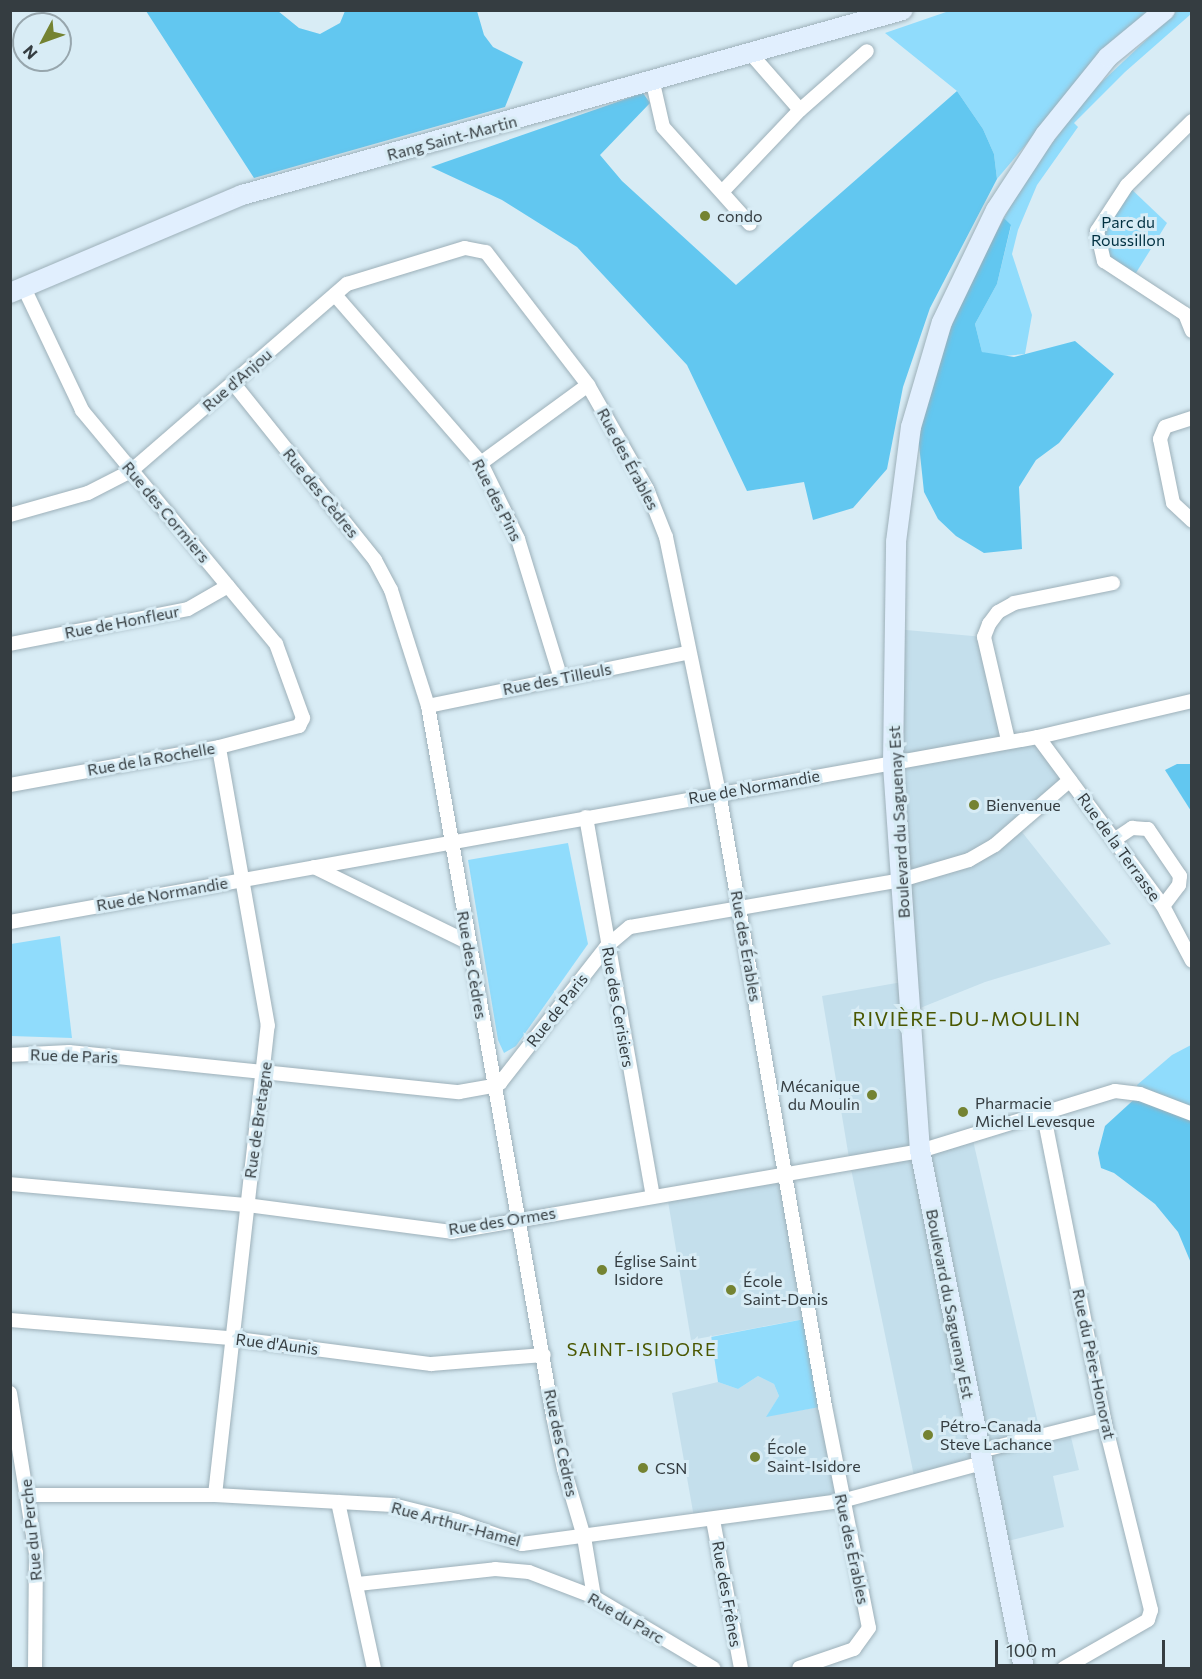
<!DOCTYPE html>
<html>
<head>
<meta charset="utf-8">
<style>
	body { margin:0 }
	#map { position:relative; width:1202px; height:1679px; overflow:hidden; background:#d8ecf5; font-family:Commissioner,sans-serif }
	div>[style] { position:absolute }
	.built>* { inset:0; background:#c4dfec }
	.green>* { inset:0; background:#90dcfc }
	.forest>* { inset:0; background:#62c7f0 }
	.roads { filter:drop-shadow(0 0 2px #9db0b9) drop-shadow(0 0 2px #9db0b9) }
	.street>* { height:14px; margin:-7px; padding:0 7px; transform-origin:7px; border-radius:7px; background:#fff }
	.secondary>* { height:20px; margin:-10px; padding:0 10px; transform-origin:10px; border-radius:10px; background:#e1effe }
	.dots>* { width:16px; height:16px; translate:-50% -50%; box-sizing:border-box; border:3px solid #d8ecf5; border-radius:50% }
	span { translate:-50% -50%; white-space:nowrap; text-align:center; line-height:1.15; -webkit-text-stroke:6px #d8ecf5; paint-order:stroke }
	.street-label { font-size:16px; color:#353d41 }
	.poi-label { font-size:16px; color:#353d41 }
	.left { translate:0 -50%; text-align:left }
	.right { translate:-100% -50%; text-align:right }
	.park-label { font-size:16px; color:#003041 }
	.neighbourhood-label { font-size:18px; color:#4a5701; letter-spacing:1.5px }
	.quarter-label { font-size:20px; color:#4a5701; letter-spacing:1.5px }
	.frame { position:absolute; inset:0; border:12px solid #353d41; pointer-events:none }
	.north { position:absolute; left:12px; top:12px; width:60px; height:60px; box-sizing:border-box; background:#d8ecf5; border:2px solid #97a6ad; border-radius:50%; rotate:229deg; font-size:16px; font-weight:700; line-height:24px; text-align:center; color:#353d41 }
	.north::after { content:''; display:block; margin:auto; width:21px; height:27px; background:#748332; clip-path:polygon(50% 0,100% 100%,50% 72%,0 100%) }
	.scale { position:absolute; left:995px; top:1640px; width:170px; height:27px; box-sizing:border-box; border:3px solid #353d41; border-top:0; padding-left:8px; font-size:18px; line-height:21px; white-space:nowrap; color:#353d41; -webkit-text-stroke:4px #d8ecf5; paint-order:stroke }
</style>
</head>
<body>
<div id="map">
	<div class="built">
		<i style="clip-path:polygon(895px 629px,984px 637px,1008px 740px,1038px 737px,1070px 780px,1018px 827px,1111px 944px,985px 982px,910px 1012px,920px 1151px,972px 1136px,1041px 1436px,1069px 1429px,1079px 1470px,1053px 1476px,1064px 1527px,1000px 1543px,982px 1464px,915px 1481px,850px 1164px,822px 996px,908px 981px)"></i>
		<i style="clip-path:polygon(784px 1176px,810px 1318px,691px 1340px,667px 1195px)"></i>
		<i style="clip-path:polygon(758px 1376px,774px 1384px,779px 1396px,767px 1416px,825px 1406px,842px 1501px,695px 1523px,672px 1393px,718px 1382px,738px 1389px)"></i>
	</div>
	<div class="green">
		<i style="clip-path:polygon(949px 11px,1153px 11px,1090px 68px,997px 179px,994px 154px,983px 129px,957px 91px,885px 33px)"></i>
		<i style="clip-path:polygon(1177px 11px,1191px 11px,1191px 14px,1125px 72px,1074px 123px,1078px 127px,1037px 185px,1018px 230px,1012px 254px,1032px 315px,1025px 354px,993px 357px,982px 352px,975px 324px,997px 284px,1011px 226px,1004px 218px,1029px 174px,1089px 94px)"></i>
		<i style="clip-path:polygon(1127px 185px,1167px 223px,1131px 281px,1104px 261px,1102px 218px)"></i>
		<i style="clip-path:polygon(568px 843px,588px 944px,516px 1046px,504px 1053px,498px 1040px,468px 860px)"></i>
		<i style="clip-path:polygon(60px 936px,72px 1038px,11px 1036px,11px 944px)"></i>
		<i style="clip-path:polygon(1191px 1045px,1191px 1114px,1140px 1094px,1137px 1085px,1172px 1055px)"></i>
		<i style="clip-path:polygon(810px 1318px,825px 1406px,766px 1417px,779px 1396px,774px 1384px,758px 1376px,738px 1389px,718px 1382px,711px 1337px)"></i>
	</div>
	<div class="forest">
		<i style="clip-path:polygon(146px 11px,278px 11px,299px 28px,320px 34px,340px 23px,345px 11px,477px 11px,484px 35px,493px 47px,523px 62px,505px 107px,254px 178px)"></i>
		<i style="clip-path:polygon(957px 91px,983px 129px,994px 154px,997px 179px,930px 308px,903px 387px,887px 469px,853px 508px,813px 520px,804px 482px,747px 491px,687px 365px,577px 247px,502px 200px,431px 167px,643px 93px,650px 103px,600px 155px,622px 181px,736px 285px)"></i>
		<i style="clip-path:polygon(1004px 218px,1011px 225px,997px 284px,975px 324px,982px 352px,1014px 357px,1075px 341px,1114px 374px,1059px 443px,1036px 460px,1019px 487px,1022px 549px,984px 553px,956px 536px,938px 519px,924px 492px,918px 435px,941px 354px,966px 288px)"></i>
		<i style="clip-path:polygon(1177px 764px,1191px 764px,1191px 811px,1165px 770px)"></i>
		<i style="clip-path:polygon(1140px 1094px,1191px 1114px,1191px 1263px,1178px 1232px,1155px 1204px,1114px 1173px,1101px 1168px,1098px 1153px,1105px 1126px)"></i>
	</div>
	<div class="roads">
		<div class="street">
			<i style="left:751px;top:54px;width:74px;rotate:48.8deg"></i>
			<i style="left:653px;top:83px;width:45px;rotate:77.2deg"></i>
			<i style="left:663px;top:127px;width:130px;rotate:48.1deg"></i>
			<i style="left:1192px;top:121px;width:91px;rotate:135.4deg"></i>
			<i style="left:1127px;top:185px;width:55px;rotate:123.1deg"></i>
			<i style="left:1097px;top:231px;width:31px;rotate:77deg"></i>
			<i style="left:1104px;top:261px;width:97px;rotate:33.2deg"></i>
			<i style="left:1185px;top:314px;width:18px;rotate:68deg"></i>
			<i style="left:723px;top:191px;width:112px;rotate:-46.5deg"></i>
			<i style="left:800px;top:110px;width:89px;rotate:-41.4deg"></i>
			<i style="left:335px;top:295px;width:223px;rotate:49deg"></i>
			<i style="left:481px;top:463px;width:85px;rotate:64deg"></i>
			<i style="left:518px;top:539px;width:146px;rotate:72.9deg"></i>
			<i style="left:234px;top:384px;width:226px;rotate:51.3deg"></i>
			<i style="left:375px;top:560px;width:34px;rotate:62deg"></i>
			<i style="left:391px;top:590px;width:122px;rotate:72.3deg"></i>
			<i style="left:428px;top:706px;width:721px;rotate:80.02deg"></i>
			<i style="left:553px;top:1416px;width:54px;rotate:78.3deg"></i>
			<i style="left:564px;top:1469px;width:71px;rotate:73.6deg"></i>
			<i style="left:584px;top:1537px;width:61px;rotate:80.5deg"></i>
			<i style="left:1192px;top:418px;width:28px;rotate:162deg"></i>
			<i style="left:1165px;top:427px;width:13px;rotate:113deg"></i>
			<i style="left:1160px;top:439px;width:65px;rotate:78.5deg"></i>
			<i style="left:1173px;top:503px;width:26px;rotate:43deg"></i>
			<i style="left:481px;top:463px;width:132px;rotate:-36.1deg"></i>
			<i style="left:10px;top:515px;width:81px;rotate:-15.8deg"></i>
			<i style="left:88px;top:493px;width:48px;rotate:-27.1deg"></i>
			<i style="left:131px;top:471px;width:286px;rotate:-40.9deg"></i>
			<i style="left:347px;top:284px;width:123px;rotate:-17deg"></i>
			<i style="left:465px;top:248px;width:21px;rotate:11deg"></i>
			<i style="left:486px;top:252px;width:168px;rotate:52.5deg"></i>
			<i style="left:588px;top:385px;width:120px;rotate:60.4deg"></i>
			<i style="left:647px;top:489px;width:52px;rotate:68.4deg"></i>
			<i style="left:666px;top:537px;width:260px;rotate:78.3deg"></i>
			<i style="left:719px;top:792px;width:623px;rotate:80.21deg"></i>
			<i style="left:825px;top:1406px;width:226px;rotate:78.8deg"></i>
			<i style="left:869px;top:1628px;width:26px;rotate:126deg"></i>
			<i style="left:854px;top:1649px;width:58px;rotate:160.9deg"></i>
			<i style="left:10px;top:644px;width:181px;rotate:-11.1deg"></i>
			<i style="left:188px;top:609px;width:46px;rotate:-29.9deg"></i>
			<i style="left:428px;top:706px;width:264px;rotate:-11.6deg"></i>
			<i style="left:1038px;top:737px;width:210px;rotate:53.5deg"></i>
			<i style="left:1163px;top:906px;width:62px;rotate:62.2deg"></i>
			<i style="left:1008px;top:740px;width:106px;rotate:-103.1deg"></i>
			<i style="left:984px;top:637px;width:14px;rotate:-69deg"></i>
			<i style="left:989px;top:624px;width:15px;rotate:-53deg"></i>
			<i style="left:998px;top:612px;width:18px;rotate:-29deg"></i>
			<i style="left:1014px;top:603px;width:101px;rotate:-11.4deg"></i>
			<i style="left:10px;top:785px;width:212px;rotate:-10.3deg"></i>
			<i style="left:219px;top:747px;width:83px;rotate:-14.7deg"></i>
			<i style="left:299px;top:726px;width:9px;rotate:-63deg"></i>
			<i style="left:303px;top:718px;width:79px;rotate:-110deg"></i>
			<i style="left:276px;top:644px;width:304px;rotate:-129.7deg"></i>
			<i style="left:82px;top:410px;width:137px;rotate:-115.4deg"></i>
			<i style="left:586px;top:817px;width:385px;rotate:80deg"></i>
			<i style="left:1114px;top:840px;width:22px;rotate:-34deg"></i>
			<i style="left:1132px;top:828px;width:16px;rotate:4deg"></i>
			<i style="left:1148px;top:829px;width:57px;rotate:55.8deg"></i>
			<i style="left:1180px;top:876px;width:9px;rotate:96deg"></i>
			<i style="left:1179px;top:885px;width:26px;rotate:127deg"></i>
			<i style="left:314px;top:867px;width:173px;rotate:26.1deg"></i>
			<i style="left:10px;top:922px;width:1045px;rotate:-10.2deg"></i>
			<i style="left:1038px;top:737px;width:158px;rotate:-13.2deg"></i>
			<i style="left:10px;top:1055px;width:59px;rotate:-2.9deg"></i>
			<i style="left:69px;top:1052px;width:392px;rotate:5.9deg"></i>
			<i style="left:459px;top:1092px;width:35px;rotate:-10deg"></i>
			<i style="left:493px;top:1086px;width:8px;rotate:-23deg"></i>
			<i style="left:500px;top:1083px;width:174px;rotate:-52deg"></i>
			<i style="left:607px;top:946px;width:30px;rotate:-40deg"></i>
			<i style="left:630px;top:927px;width:275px;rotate:-9.8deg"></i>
			<i style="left:901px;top:880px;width:71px;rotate:-16.4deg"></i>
			<i style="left:969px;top:860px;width:30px;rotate:-30deg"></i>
			<i style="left:995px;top:845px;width:99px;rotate:-40.9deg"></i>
			<i style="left:1044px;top:1116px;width:310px;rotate:78.8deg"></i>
			<i style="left:1104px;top:1420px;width:196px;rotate:76.1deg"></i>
			<i style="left:1151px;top:1610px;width:10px;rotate:107deg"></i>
			<i style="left:1148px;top:1620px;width:97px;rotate:150.3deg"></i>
			<i style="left:10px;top:1184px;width:238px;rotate:5.1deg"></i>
			<i style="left:247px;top:1205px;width:207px;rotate:7.5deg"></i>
			<i style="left:452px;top:1232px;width:475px;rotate:-9.8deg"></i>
			<i style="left:920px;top:1151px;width:204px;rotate:-17.1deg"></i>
			<i style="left:1115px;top:1091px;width:25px;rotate:7deg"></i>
			<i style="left:1140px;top:1094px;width:56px;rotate:21deg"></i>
			<i style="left:10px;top:1320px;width:221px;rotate:4.7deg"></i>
			<i style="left:230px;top:1338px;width:203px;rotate:7.4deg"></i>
			<i style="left:431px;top:1364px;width:113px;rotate:-4.6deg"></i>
			<i style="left:10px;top:1393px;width:162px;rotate:80.8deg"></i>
			<i style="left:36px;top:1553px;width:115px;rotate:90.5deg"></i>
			<i style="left:980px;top:1451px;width:128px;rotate:-14deg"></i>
			<i style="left:29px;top:1495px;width:186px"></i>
			<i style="left:215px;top:1495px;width:178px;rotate:3.2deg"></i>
			<i style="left:393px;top:1505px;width:66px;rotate:14deg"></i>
			<i style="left:457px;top:1521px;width:69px;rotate:19.5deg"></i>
			<i style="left:522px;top:1544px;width:323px;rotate:-7.7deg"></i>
			<i style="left:842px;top:1501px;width:145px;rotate:-15.2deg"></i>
			<i style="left:215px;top:1495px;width:472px;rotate:-83.6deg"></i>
			<i style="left:268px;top:1026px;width:283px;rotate:-100deg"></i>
			<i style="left:338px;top:1502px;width:170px;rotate:77.8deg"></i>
			<i style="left:713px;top:1520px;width:151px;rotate:79.3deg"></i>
			<i style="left:358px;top:1584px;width:138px;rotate:-6.2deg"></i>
			<i style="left:495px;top:1569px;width:34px;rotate:5deg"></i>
			<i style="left:529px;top:1572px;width:70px;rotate:21deg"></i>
			<i style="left:594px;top:1597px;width:139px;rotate:30.8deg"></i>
		</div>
		<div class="secondary">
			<i style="left:10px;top:293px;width:252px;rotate:-22.9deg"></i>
			<i style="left:242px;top:195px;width:686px;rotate:-15.64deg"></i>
			<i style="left:1024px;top:1668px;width:527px;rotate:-101.37deg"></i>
			<i style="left:920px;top:1151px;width:388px;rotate:-94deg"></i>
			<i style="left:893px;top:764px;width:222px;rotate:-89.2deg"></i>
			<i style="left:896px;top:542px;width:116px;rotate:-82.6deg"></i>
			<i style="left:911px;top:427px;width:109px;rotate:-73.6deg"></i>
			<i style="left:942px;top:322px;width:124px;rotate:-64.3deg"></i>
			<i style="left:996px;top:210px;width:90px;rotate:-56.8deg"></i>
			<i style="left:1045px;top:135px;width:100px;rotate:-51.1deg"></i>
			<i style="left:1108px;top:57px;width:74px;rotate:-39.5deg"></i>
		</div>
	</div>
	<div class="dots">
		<i style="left:705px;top:216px;background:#748332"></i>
		<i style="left:974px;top:805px;background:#748332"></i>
		<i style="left:872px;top:1095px;background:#748332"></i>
		<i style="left:963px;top:1112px;background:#748332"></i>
		<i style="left:602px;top:1270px;background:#748332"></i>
		<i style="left:731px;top:1290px;background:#748332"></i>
		<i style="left:928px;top:1435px;background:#748332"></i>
		<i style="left:755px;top:1457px;background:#748332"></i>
		<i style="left:643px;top:1468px;background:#748332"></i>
	</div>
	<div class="street-label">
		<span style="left:452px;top:138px;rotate:-15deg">Rang Saint-Martin</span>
		<span style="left:237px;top:380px;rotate:-41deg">Rue d'Anjou</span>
		<span style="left:628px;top:459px;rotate:62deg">Rue des Érables</span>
		<span style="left:321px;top:493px;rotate:51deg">Rue des Cèdres</span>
		<span style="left:497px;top:500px;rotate:63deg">Rue des Pins</span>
		<span style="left:166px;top:512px;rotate:50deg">Rue des Cormiers</span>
		<span style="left:122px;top:622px;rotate:-11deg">Rue de Honfleur</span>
		<span style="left:557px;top:679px;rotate:-11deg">Rue des Tilleuls</span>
		<span style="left:151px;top:759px;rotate:-10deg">Rue de la Rochelle</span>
		<span style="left:754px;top:787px;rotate:-10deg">Rue de Normandie</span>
		<span style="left:899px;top:822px;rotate:-93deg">Boulevard du Saguenay Est</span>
		<span style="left:1119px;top:847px;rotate:54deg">Rue de la Terrasse</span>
		<span style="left:162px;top:894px;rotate:-10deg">Rue de Normandie</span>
		<span style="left:746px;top:946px;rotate:80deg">Rue des Érables</span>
		<span style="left:472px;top:965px;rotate:80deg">Rue des Cèdres</span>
		<span style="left:618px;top:1007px;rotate:80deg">Rue des Cerisiers</span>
		<span style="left:557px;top:1010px;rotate:-52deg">Rue de Paris</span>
		<span style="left:74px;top:1056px;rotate:2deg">Rue de Paris</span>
		<span style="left:258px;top:1120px;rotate:-82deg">Rue de Bretagne</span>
		<span style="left:502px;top:1221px;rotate:-9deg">Rue des Ormes</span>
		<span style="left:950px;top:1304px;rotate:79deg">Boulevard du Saguenay Est</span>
		<span style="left:277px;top:1344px;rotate:7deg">Rue d'Aunis</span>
		<span style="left:1094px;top:1364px;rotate:78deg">Rue du Père-Honorat</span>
		<span style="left:561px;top:1443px;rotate:78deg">Rue des Cèdres</span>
		<span style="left:456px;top:1524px;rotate:15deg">Rue Arthur-Hamel</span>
		<span style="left:31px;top:1530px;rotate:-96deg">Rue du Perche</span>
		<span style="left:852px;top:1549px;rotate:78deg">Rue des Érables</span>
		<span style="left:727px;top:1594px;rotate:80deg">Rue des Frênes</span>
		<span style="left:626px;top:1618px;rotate:30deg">Rue du Parc</span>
	</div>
	<div class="poi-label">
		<span class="left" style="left:717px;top:216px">condo</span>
		<span class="left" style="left:986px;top:805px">Bienvenue</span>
		<span class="right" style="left:860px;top:1095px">Mécanique<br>du Moulin</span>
		<span class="left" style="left:975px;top:1112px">Pharmacie<br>Michel Levesque</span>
		<span class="left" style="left:614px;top:1270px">Église Saint<br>Isidore</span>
		<span class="left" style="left:743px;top:1290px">École<br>Saint-Denis</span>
		<span class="left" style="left:940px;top:1435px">Pétro-Canada<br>Steve Lachance</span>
		<span class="left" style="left:767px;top:1457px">École<br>Saint-Isidore</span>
		<span class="left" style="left:655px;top:1468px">CSN</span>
	</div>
	<div class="park-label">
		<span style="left:1128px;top:231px">Parc du<br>Roussillon</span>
	</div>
	<div class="neighbourhood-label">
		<span style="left:642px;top:1349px">SAINT-ISIDORE</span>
	</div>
	<div class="quarter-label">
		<span style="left:967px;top:1018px">RIVIÈRE-DU-MOULIN</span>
	</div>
	<div class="frame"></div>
	<div class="north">N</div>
	<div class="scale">100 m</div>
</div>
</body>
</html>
